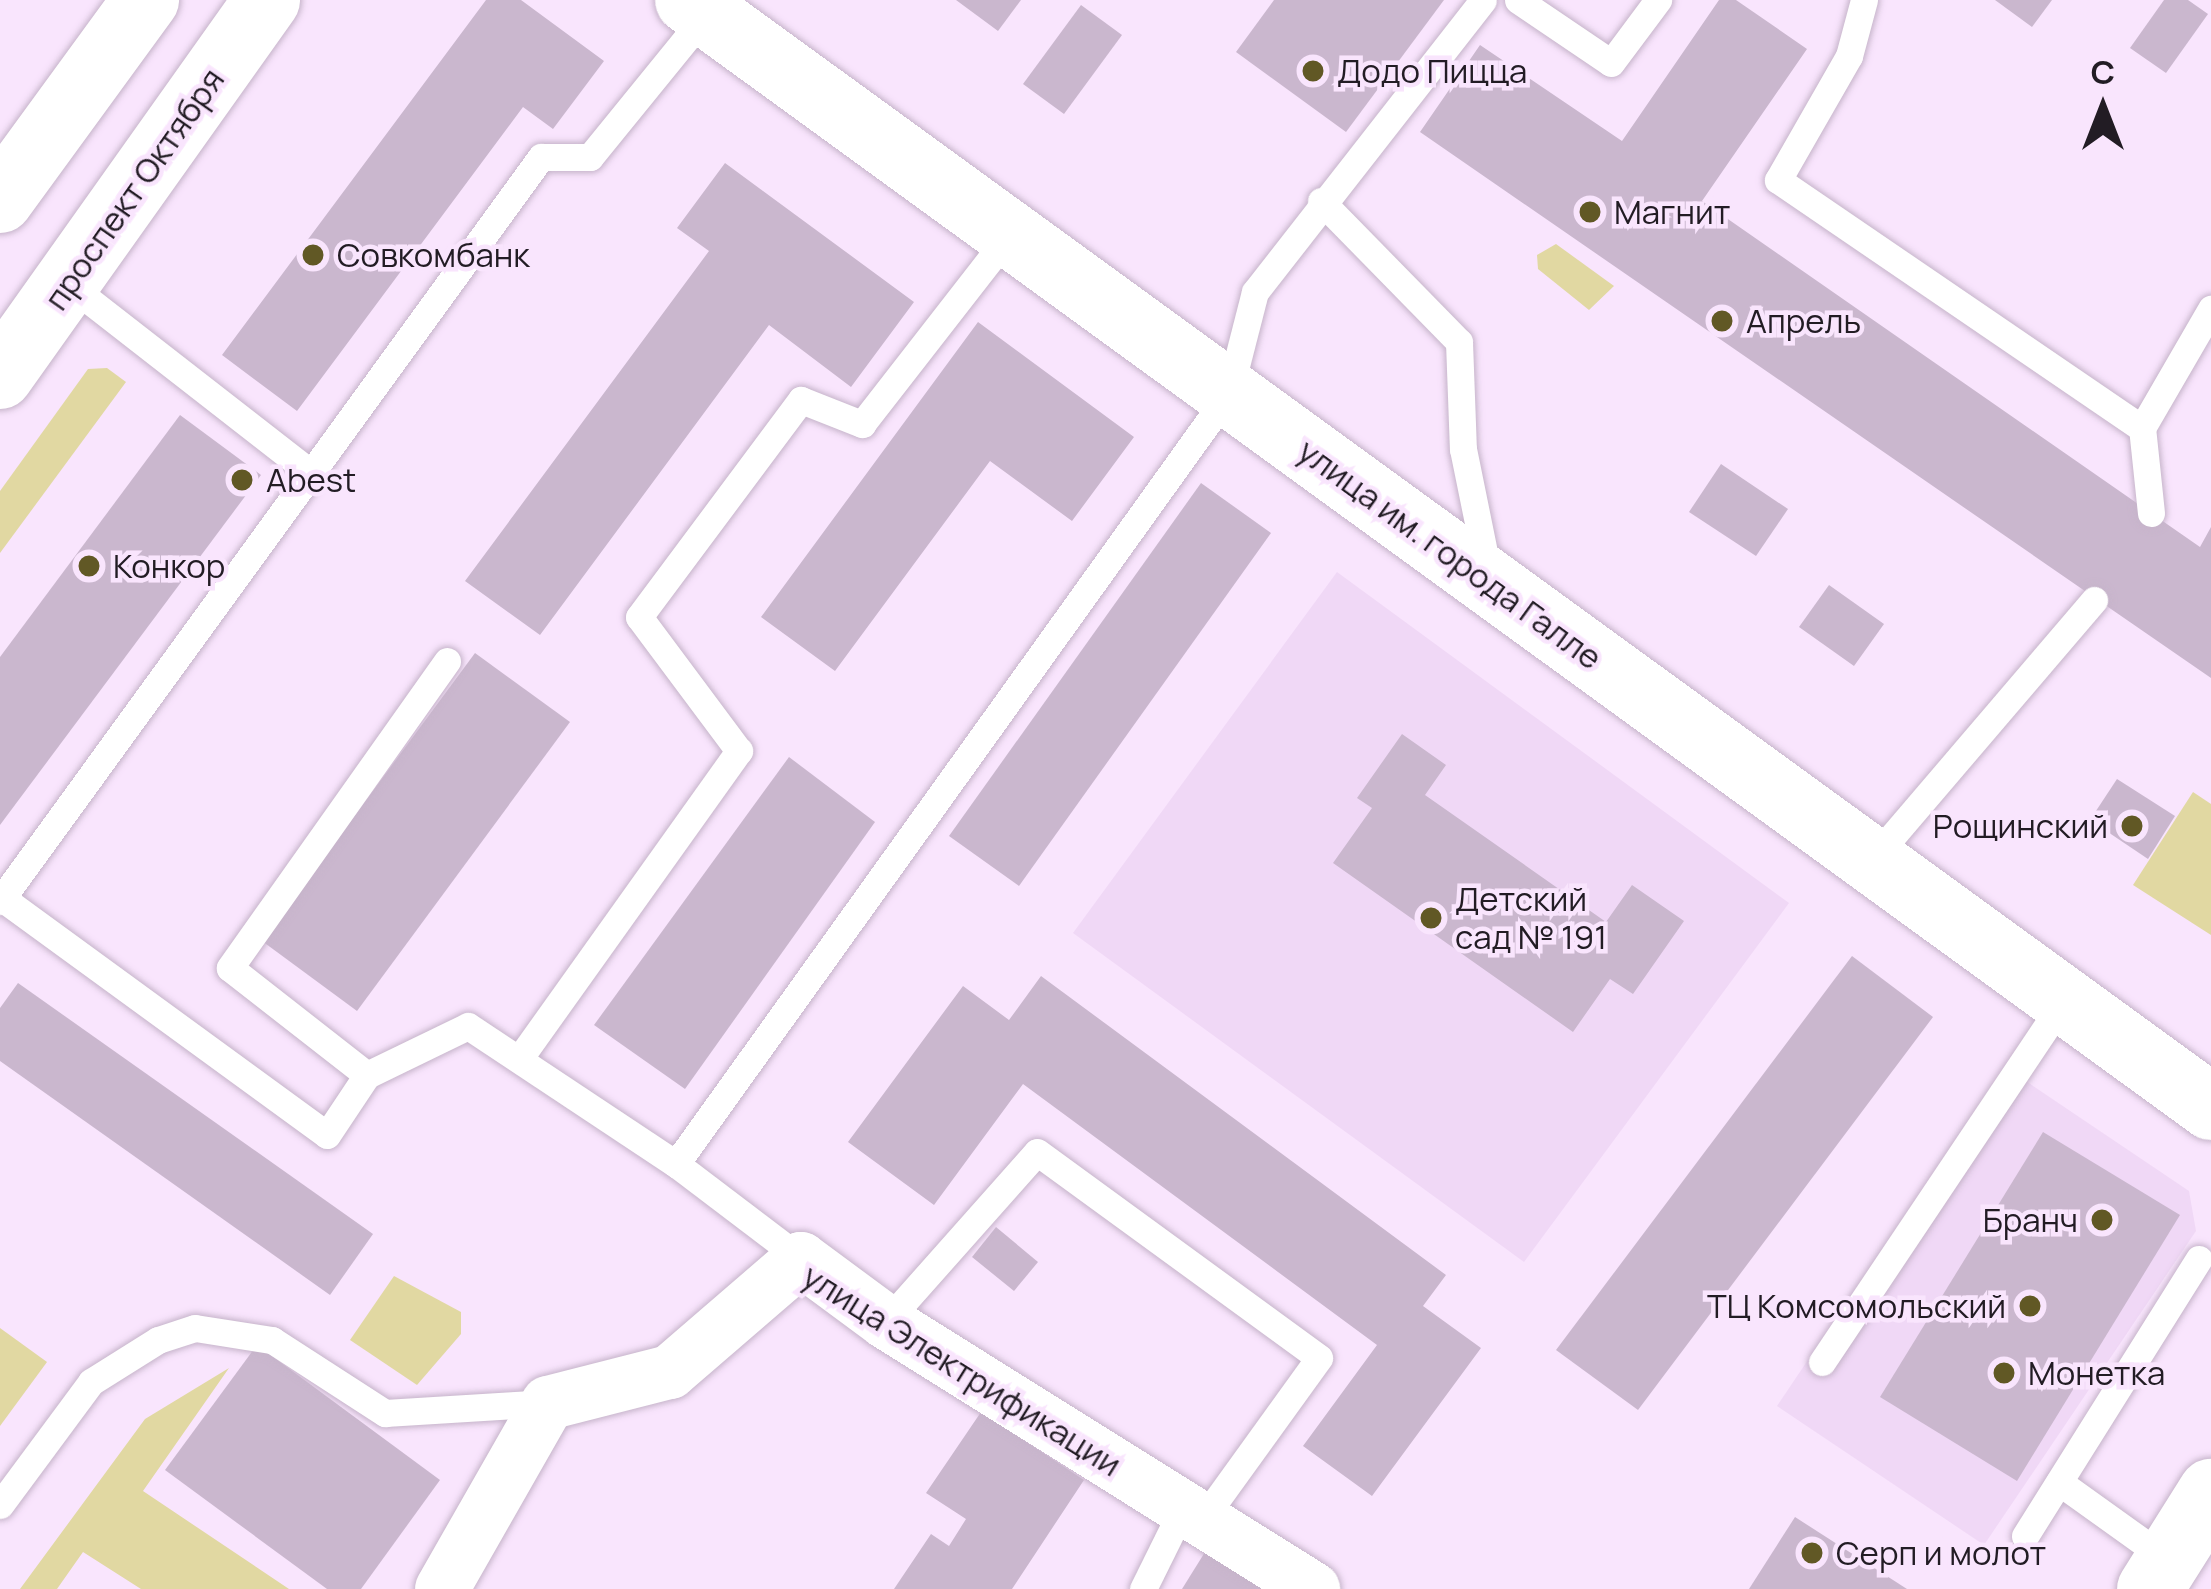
<!DOCTYPE html>
<html>
<head>
<meta charset="utf-8">
<style>
	body { margin:0 }
	#map { position:relative; width:2211px; height:1589px; overflow:hidden; background:#f9e5fd; font-family:Manrope,sans-serif }
	div>[style] { position:absolute }
	.built>* { inset:0; background:#f0d8f6 }
	.green>* { inset:0; background:#e1d8a2 }
	.building>* { inset:0; background:#cab7ce }
	.roads { filter:drop-shadow(0 0 3px #c6b4ca) drop-shadow(0 0 3px #c6b4ca) }
	.lane>* { height:27px; margin:-13.5px; padding:0 13.5px; transform-origin:13.5px; border-radius:13.5px; background:#fff }
	.street>* { height:54px; margin:-27px; padding:0 27px; transform-origin:27px; border-radius:27px; background:#fff }
	.secondary>* { height:66px; margin:-33px; padding:0 33px; transform-origin:33px; border-radius:33px; background:#fff }
	.primary>* { height:66px; margin:-33px; padding:0 33px; transform-origin:33px; border-radius:33px; background:#fff }
	.dots>* { width:33px; height:33px; translate:-50% -50%; box-sizing:border-box; border:6px solid #f9e5fd; border-radius:50% }
	span { translate:-50% -50%; white-space:nowrap; text-align:center; line-height:1.15; -webkit-text-stroke:9px #f9e5fd; paint-order:stroke }
	.poi-label { font-size:33px; color:#221c24 }
	.left { translate:0 -50%; text-align:left }
	.right { translate:-100% -50%; text-align:right }
	.street-label { font-size:33px; color:#221c24 }
	.north { position:absolute; left:2043px; top:48px; width:120px; height:120px; -webkit-text-stroke:9px #f9e5fd; paint-order:stroke; rotate:0deg; font-size:33px; font-weight:700; line-height:48px; text-align:center; color:#221c24 }
	.north::after { content:''; display:block; margin:auto; width:42px; height:54px; background:#221c24; clip-path:polygon(50% 0,100% 100%,50% 72%,0 100%) }
</style>
</head>
<body>
<div id="map">
	<div class="built">
		<i style="clip-path:polygon(1337px 572px,1789px 903px,1524px 1262px,1073px 933px)"></i>
		<i style="clip-path:polygon(2005px 1067px,2189px 1191px,2196px 1231px,1984px 1545px,1777px 1406px)"></i>
	</div>
	<div class="green">
		<i style="clip-path:polygon(1556px 244px,1614px 286px,1589px 310px,1538px 269px,1537px 255px)"></i>
		<i style="clip-path:polygon(107px 368px,126px 382px,0 553px,0 491px,88px 369px)"></i>
		<i style="clip-path:polygon(2193px 792px,2211px 804px,2211px 935px,2133px 885px)"></i>
		<i style="clip-path:polygon(394px 1276px,461px 1312px,461px 1334px,417px 1385px,350px 1340px)"></i>
		<i style="clip-path:polygon(0 1328px,47px 1362px,0 1426px)"></i>
		<i style="clip-path:polygon(229px 1368px,143px 1491px,289px 1589px,141px 1589px,83px 1552px,57px 1589px,20px 1589px,145px 1419px)"></i>
	</div>
	<div class="building">
		<i style="clip-path:polygon(486px 0,521px 0,604px 61px,553px 129px,523px 107px,297px 411px,222px 355px)"></i>
		<i style="clip-path:polygon(956px 0,1021px 0,998px 31px)"></i>
		<i style="clip-path:polygon(1274px 0,1444px 0,1346px 132px,1236px 52px)"></i>
		<i style="clip-path:polygon(1719px 0,1736px 0,1807px 49px,1702px 201px,2200px 547px,2211px 527px,2211px 678px,1420px 132px,1480px 45px,1622px 141px)"></i>
		<i style="clip-path:polygon(1995px 0,2052px 0,2032px 27px)"></i>
		<i style="clip-path:polygon(2164px 0,2188px 0,2208px 14px,2166px 73px,2130px 48px)"></i>
		<i style="clip-path:polygon(1081px 5px,1122px 35px,1064px 114px,1023px 84px)"></i>
		<i style="clip-path:polygon(725px 163px,914px 302px,851px 387px,769px 325px,540px 635px,465px 581px,709px 251px,677px 228px)"></i>
		<i style="clip-path:polygon(978px 322px,1134px 437px,1072px 521px,990px 461px,835px 671px,761px 617px)"></i>
		<i style="clip-path:polygon(180px 415px,261px 475px,0 825px,0 657px)"></i>
		<i style="clip-path:polygon(1721px 464px,1788px 509px,1756px 556px,1689px 512px)"></i>
		<i style="clip-path:polygon(1201px 483px,1271px 533px,1019px 886px,949px 836px)"></i>
		<i style="clip-path:polygon(1829px 585px,1884px 624px,1854px 666px,1799px 627px)"></i>
		<i style="clip-path:polygon(475px 653px,570px 722px,357px 1011px,262px 941px)"></i>
		<i style="clip-path:polygon(1402px 734px,1446px 765px,1425px 795px,1606px 922px,1632px 885px,1684px 921px,1633px 994px,1610px 979px,1573px 1032px,1333px 863px,1372px 808px,1357px 798px)"></i>
		<i style="clip-path:polygon(789px 757px,875px 822px,685px 1089px,594px 1025px)"></i>
		<i style="clip-path:polygon(2117px 779px,2175px 816px,2148px 859px,2090px 820px)"></i>
		<i style="clip-path:polygon(1852px 956px,1933px 1017px,1638px 1410px,1556px 1350px)"></i>
		<i style="clip-path:polygon(1041px 976px,1446px 1275px,1423px 1306px,1481px 1348px,1372px 1496px,1303px 1446px,1377px 1345px,1023px 1084px,934px 1205px,848px 1142px,963px 986px,1009px 1020px)"></i>
		<i style="clip-path:polygon(18px 983px,373px 1234px,330px 1295px,0 1061px,0 1008px)"></i>
		<i style="clip-path:polygon(2043px 1132px,2180px 1215px,2017px 1481px,1880px 1397px)"></i>
		<i style="clip-path:polygon(996px 1227px,1038px 1262px,1014px 1291px,972px 1257px)"></i>
		<i style="clip-path:polygon(257px 1345px,440px 1480px,361px 1589px,327px 1589px,165px 1470px)"></i>
		<i style="clip-path:polygon(981px 1412px,1084px 1480px,1012px 1589px,894px 1589px,931px 1534px,949px 1546px,966px 1519px,926px 1493px)"></i>
		<i style="clip-path:polygon(1795px 1517px,1907px 1589px,1749px 1589px)"></i>
		<i style="clip-path:polygon(1210px 1544px,1282px 1589px,1182px 1589px)"></i>
	</div>
	<div class="roads">
		<div class="lane">
			<i style="left:1518px;top:0;width:112px;rotate:34.1deg"></i>
			<i style="left:1611px;top:63px;width:79px;rotate:-53.3deg"></i>
			<i style="left:1864px;top:0;width:58px;rotate:105deg"></i>
			<i style="left:1849px;top:56px;width:143px;rotate:119.8deg"></i>
			<i style="left:1778px;top:180px;width:440px;rotate:34.3deg"></i>
			<i style="left:1321px;top:201px;width:197px;rotate:45.6deg"></i>
			<i style="left:1459px;top:342px;width:107px;rotate:87.9deg"></i>
			<i style="left:1463px;top:449px;width:120px;rotate:78.5deg"></i>
			<i style="left:68px;top:284px;width:308px;rotate:37.9deg"></i>
			<i style="left:2151px;top:513px;width:85px;rotate:-96deg"></i>
			<i style="left:2142px;top:428px;width:138px;rotate:-59.9deg"></i>
			<i style="left:447px;top:661px;width:376px;rotate:125.3deg"></i>
			<i style="left:230px;top:968px;width:174px;rotate:38deg"></i>
			<i style="left:367px;top:1075px;width:112px;rotate:-25.9deg"></i>
			<i style="left:468px;top:1026px;width:250px;rotate:33.6deg"></i>
			<i style="left:676px;top:1164px;width:157px;rotate:37.2deg"></i>
			<i style="left:1872px;top:860px;width:342px;rotate:-49.5deg"></i>
			<i style="left:2px;top:898px;width:402px;rotate:36.1deg"></i>
			<i style="left:327px;top:1135px;width:72px;rotate:-56.3deg"></i>
			<i style="left:0;top:901px;width:920px;rotate:-53.98deg"></i>
			<i style="left:541px;top:157px;width:49px"></i>
			<i style="left:590px;top:157px;width:186px;rotate:-50.9deg"></i>
			<i style="left:522px;top:1055px;width:374px;rotate:-54.5deg"></i>
			<i style="left:739px;top:751px;width:167px;rotate:-126.7deg"></i>
			<i style="left:639px;top:617px;width:271px;rotate:-53.3deg"></i>
			<i style="left:801px;top:400px;width:66px;rotate:21.5deg"></i>
			<i style="left:862px;top:424px;width:241px;rotate:-52.1deg"></i>
			<i style="left:676px;top:1164px;width:949px;rotate:-54.35deg"></i>
			<i style="left:1229px;top:393px;width:104px;rotate:-75.6deg"></i>
			<i style="left:1255px;top:292px;width:370px;rotate:-52deg"></i>
			<i style="left:886px;top:1322px;width:227px;rotate:-48.4deg"></i>
			<i style="left:1037px;top:1152px;width:349px;rotate:36.1deg"></i>
			<i style="left:1319px;top:1358px;width:195px;rotate:125.8deg"></i>
			<i style="left:1822px;top:1362px;width:435px;rotate:-56.2deg"></i>
			<i style="left:2059px;top:1482px;width:134px;rotate:35.6deg"></i>
			<i style="left:0;top:1505px;width:153px;rotate:-53.5deg"></i>
			<i style="left:91px;top:1382px;width:79px;rotate:-32.1deg"></i>
			<i style="left:158px;top:1340px;width:39px;rotate:-18deg"></i>
			<i style="left:195px;top:1328px;width:78px;rotate:8.9deg"></i>
			<i style="left:272px;top:1340px;width:135px;rotate:32.9deg"></i>
			<i style="left:385px;top:1413px;width:163px;rotate:-3.5deg"></i>
			<i style="left:2025px;top:1536px;width:327px;rotate:-57.9deg"></i>
			<i style="left:1143px;top:1589px;width:88px;rotate:-63.7deg"></i>
		</div>
		<div class="street">
			<i style="left:442px;top:1589px;width:214px;rotate:-60.3deg"></i>
			<i style="left:548px;top:1403px;width:126px;rotate:-14.3deg"></i>
			<i style="left:670px;top:1372px;width:173px;rotate:-40.8deg"></i>
			<i style="left:801px;top:1259px;width:106px;rotate:36.5deg"></i>
			<i style="left:886px;top:1322px;width:504px;rotate:32.02deg"></i>
		</div>
		<div class="secondary">
			<i style="left:688px;top:0;width:1883px;rotate:36.01deg"></i>
			<i style="left:2150px;top:1589px;width:115px;rotate:-57.8deg"></i>
		</div>
		<div class="primary">
			<i style="left:0;top:200px;width:248px;rotate:-53.9deg"></i>
			<i style="left:0;top:376px;width:461px;rotate:-54.6deg"></i>
		</div>
	</div>
	<div class="dots">
		<i style="left:1313px;top:71px;background:#615825"></i>
		<i style="left:1590px;top:212px;background:#615825"></i>
		<i style="left:313px;top:255px;background:#615825"></i>
		<i style="left:1722px;top:321px;background:#615825"></i>
		<i style="left:242px;top:480px;background:#615825"></i>
		<i style="left:89px;top:566px;background:#615825"></i>
		<i style="left:2132px;top:826px;background:#615825"></i>
		<i style="left:1431px;top:918px;background:#615825"></i>
		<i style="left:2102px;top:1220px;background:#615825"></i>
		<i style="left:2030px;top:1306px;background:#615825"></i>
		<i style="left:2004px;top:1373px;background:#615825"></i>
		<i style="left:1812px;top:1553px;background:#615825"></i>
	</div>
	<div class="poi-label">
		<span class="left" style="left:1337px;top:71px">Додо Пицца</span>
		<span class="left" style="left:1614px;top:212px">Магнит</span>
		<span class="left" style="left:337px;top:255px">Совкомбанк</span>
		<span class="left" style="left:1746px;top:321px">Апрель</span>
		<span class="left" style="left:266px;top:480px">Abest</span>
		<span class="left" style="left:113px;top:566px">Конкор</span>
		<span class="right" style="left:2108px;top:826px">Рощинский</span>
		<span class="left" style="left:1455px;top:918px">Детский<br>сад № 191</span>
		<span class="right" style="left:2078px;top:1220px">Бранч</span>
		<span class="right" style="left:2006px;top:1306px">ТЦ Комсомольский</span>
		<span class="left" style="left:2028px;top:1373px">Монетка</span>
		<span class="left" style="left:1836px;top:1553px">Серп и молот</span>
	</div>
	<div class="street-label">
		<span style="left:134px;top:189px;rotate:-55deg">проспект Октября</span>
		<span style="left:1450px;top:554px;rotate:36deg">улица им. города Галле</span>
		<span style="left:962px;top:1370px;rotate:32deg">улица Электрификации</span>
	</div>
	<div class="north">С</div>
</div>
</body>
</html>
